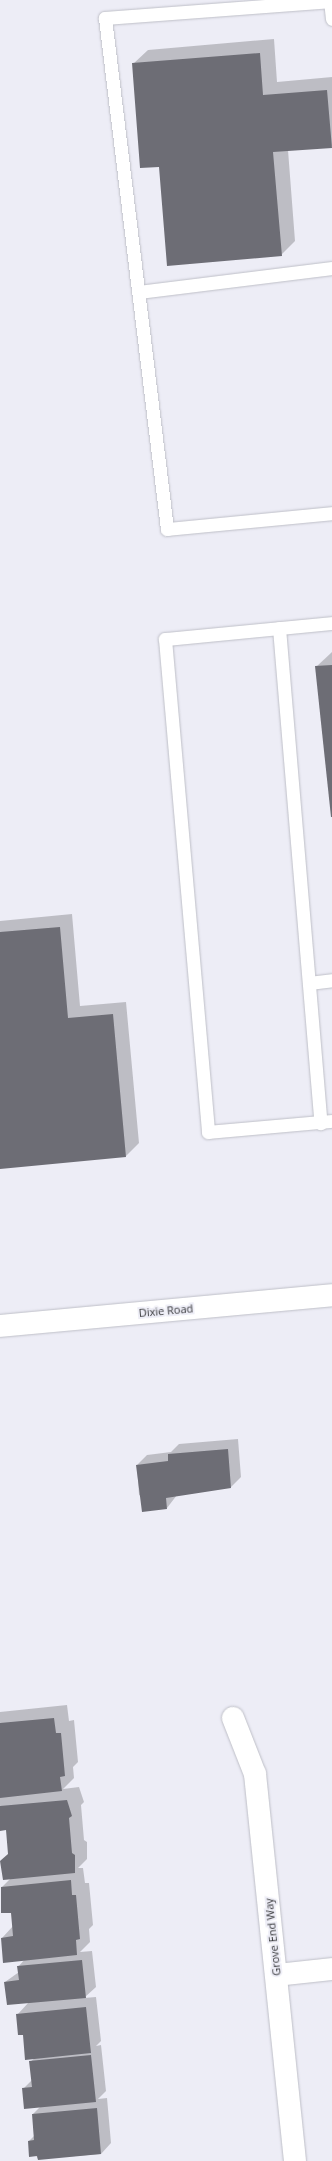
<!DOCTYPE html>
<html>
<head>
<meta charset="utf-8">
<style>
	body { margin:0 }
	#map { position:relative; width:332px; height:2161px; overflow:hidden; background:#ededf6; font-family:"Open Sans",sans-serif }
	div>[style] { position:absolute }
	.shadow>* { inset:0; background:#0003 }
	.building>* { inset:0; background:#6d6d75 }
	.roads { filter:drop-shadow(0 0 1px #bebfc7) drop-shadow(0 0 1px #bebfc7) }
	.lane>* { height:13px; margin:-6.5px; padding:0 6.5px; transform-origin:6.5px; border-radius:6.5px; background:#fff }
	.street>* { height:22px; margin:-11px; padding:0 11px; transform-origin:11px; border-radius:11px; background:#fff }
	.secondary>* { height:22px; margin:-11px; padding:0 11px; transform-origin:11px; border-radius:11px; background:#fff }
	span { translate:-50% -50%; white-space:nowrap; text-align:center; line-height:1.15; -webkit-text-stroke:4px #ededf6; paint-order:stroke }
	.street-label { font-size:11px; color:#36373a }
</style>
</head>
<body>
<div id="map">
	<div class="shadow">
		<i style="clip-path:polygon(274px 39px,277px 82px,332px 77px,332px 146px,288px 150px,295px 241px,281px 255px,160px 166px,133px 64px,148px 50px)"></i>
		<i style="clip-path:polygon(332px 652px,332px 818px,316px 667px)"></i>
		<i style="clip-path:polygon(72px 914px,80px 1006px,126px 1002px,139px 1143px,126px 1156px,0 1168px,0 921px)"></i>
		<i style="clip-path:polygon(238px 1439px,241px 1477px,231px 1487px,177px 1495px,167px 1508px,139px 1495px,137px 1465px,147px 1455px,171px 1452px,179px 1444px)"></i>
		<i style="clip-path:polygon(67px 1705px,69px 1721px,74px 1720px,78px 1762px,73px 1767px,74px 1778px,63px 1789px,79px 1787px,84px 1802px,81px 1805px,84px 1840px,87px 1842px,87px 1859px,78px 1868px,83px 1868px,85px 1883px,89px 1883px,93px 1925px,89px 1929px,90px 1942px,80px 1952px,92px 1951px,96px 1987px,84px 1998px,96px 1997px,101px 2041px,96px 2046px,101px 2045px,106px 2091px,98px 2099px,107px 2098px,111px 2143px,101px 2154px,38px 2159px,29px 2141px,34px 2136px,33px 2114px,41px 2106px,23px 2089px,32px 2080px,30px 2062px,35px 2058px,17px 2015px,29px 2002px,5px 1982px,19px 1972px,18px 1967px,25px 1959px,2px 1938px,13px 1926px,12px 1912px,2px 1887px,11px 1878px,7px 1829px,0 1830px,0 1712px)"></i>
	</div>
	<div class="building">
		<i style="clip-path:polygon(260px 53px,263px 95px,327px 90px,332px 148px,273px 152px,282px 256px,167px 266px,159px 167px,140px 168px,132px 63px)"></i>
		<i style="clip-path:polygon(332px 665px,332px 817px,331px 817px,315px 666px)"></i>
		<i style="clip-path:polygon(60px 927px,68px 1018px,113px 1014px,126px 1157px,0 1169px,0 932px)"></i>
		<i style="clip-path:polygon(228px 1449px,231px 1488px,166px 1498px,167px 1509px,142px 1512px,136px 1465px,168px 1461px,168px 1454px)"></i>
		<i style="clip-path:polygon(54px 1718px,56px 1733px,61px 1733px,65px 1776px,60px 1777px,62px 1791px,0 1798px,0 1723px)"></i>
		<i style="clip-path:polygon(67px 1800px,72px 1816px,69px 1818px,72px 1853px,75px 1855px,75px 1873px,3px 1880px,0 1861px,8px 1854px,6px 1830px,0 1831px,0 1806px)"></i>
		<i style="clip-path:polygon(71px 1880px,72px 1895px,76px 1895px,80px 1939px,76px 1940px,77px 1955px,3px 1963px,1px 1938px,13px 1936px,11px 1913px,1px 1913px,1px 1887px)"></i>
		<i style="clip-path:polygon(82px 1960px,86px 1998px,7px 2005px,4px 1982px,19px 1980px,17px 1966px)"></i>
		<i style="clip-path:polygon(86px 2007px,91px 2053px,25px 2060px,23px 2035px,18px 2035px,16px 2014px)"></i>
		<i style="clip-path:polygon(91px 2055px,96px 2102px,24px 2109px,22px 2088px,32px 2087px,29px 2061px)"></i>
		<i style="clip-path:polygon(97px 2108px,101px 2154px,38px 2160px,37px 2156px,29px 2157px,28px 2141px,34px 2140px,32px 2114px)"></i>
	</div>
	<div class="roads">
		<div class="lane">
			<i style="left:330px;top:0;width:19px;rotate:84deg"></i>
			<i style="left:332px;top:1px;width:228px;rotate:175.7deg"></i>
			<i style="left:105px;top:18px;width:515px;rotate:83.08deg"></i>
			<i style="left:167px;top:529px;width:166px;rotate:-5.5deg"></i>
			<i style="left:139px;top:292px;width:194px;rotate:-7.1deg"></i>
			<i style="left:332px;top:623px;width:168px;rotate:174.5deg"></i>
			<i style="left:165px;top:639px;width:495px;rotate:85deg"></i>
			<i style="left:208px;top:1132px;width:124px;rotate:-5.1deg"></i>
			<i style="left:279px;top:628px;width:497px;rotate:85.2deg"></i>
			<i style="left:309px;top:983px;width:23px;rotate:-7deg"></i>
		</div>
		<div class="street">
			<i style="left:233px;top:1718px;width:60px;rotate:68.6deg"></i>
			<i style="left:255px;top:1774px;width:389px;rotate:84.1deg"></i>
			<i style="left:277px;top:1975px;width:55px;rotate:-6.2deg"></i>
		</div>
		<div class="secondary">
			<i style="left:0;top:1326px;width:333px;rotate:-5.3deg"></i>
		</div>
	</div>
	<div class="street-label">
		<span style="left:166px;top:1311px;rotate:-5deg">Dixie Road</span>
		<span style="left:273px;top:1937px;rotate:-96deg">Grove End Way</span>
	</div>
</div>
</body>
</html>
